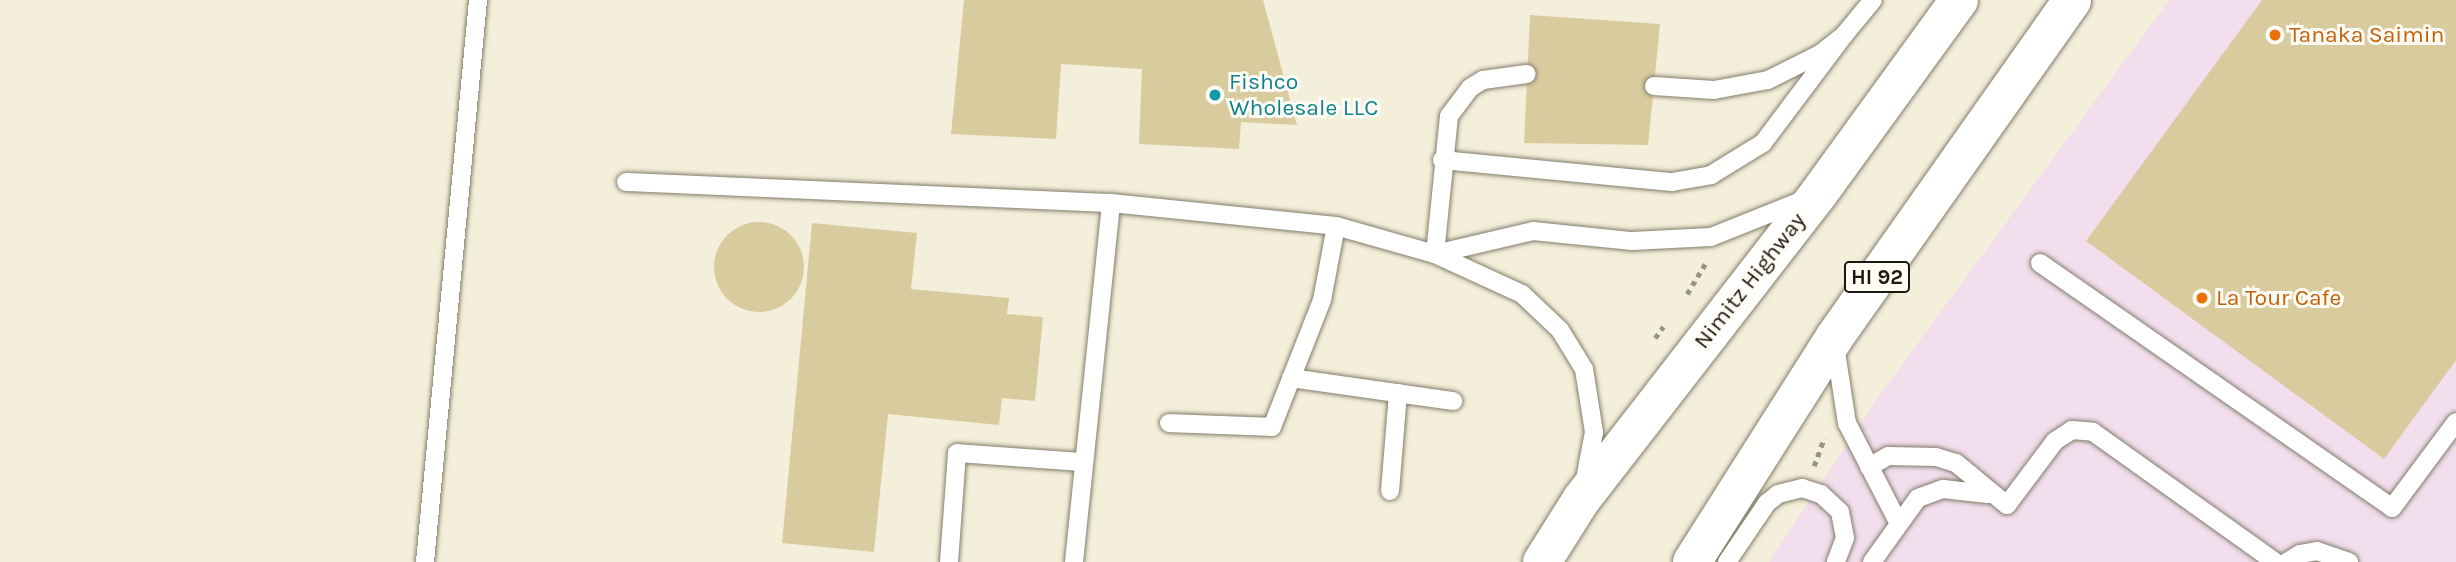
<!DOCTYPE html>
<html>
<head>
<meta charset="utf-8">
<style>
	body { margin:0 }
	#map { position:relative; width:2456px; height:562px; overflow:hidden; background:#f4efda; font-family:Karla,sans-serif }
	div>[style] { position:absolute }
	.commercial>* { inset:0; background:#f2deed }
	.building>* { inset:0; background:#d8cc9f }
	.round { border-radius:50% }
	.path>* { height:4.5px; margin-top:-2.25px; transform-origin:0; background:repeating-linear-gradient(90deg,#989485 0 5px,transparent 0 10px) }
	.roads { filter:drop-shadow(0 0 2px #827d6a) drop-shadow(0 0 2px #827d6a) }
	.lane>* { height:18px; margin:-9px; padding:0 9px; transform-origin:9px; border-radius:9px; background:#fff }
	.primary>* { height:38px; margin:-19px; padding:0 19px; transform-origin:19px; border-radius:19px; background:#fff }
	.dots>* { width:19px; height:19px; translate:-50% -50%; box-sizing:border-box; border:4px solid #fefcf4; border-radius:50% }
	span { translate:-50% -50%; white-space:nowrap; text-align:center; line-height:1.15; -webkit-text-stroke:6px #fefcf4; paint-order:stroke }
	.shield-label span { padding:2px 5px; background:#fefcf4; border:2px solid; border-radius:5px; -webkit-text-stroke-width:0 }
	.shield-label { font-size:21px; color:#191810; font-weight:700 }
	.food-label { font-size:23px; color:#c56008 }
	.left { translate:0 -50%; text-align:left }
	.culture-label { font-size:23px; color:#0d838f }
	.street-label { font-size:23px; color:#191810 }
</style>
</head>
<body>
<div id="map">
	<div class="commercial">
		<i style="clip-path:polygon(2169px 0,2456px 0,2456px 562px,1769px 562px,1877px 399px)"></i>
	</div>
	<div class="building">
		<i style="clip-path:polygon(964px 0,1263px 0,1297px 125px,1241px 122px,1239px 149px,1139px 144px,1142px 69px,1061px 64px,1056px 139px,951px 134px)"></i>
		<i style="clip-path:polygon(2262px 0,2456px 0,2456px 360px,2384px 459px,2086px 241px)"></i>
		<i style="clip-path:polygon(1530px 15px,1660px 24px,1648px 145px,1524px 143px)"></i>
		<i class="round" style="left:714px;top:222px;width:90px;height:90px"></i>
		<i style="clip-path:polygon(812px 223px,917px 233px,911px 289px,1009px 298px,1007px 314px,1043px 317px,1035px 401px,1002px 398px,999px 425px,888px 414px,874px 552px,782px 543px)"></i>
	</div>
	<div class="path">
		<i style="left:1687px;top:294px;width:35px;rotate:-59deg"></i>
		<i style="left:1655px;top:338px;width:14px;rotate:-54deg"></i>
		<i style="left:1814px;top:466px;width:30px;rotate:-70deg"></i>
	</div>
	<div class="roads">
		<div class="lane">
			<i style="left:1654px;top:86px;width:60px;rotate:3.8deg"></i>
			<i style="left:1714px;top:90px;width:55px;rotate:-10.5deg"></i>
			<i style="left:1768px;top:80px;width:58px;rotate:-26.6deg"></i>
			<i style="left:1820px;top:54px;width:31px;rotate:-38deg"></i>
			<i style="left:1844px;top:35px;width:45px;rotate:-50.4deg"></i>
			<i style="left:1442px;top:160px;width:231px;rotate:5.5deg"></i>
			<i style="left:1672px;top:182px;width:40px;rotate:-10deg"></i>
			<i style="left:1711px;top:175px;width:61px;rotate:-31.6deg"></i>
			<i style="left:1763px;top:143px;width:135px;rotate:-53.1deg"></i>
			<i style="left:626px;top:182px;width:485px;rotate:2.5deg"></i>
			<i style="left:1111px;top:203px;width:226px;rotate:5.8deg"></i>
			<i style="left:1336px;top:226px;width:103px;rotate:15.8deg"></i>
			<i style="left:1435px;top:254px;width:96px;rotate:24.7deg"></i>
			<i style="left:1522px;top:294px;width:52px;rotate:43.5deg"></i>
			<i style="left:1560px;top:330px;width:46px;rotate:58.4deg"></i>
			<i style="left:1584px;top:369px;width:64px;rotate:81deg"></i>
			<i style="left:1594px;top:432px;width:48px;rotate:100.8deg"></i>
			<i style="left:1435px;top:254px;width:101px;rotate:-13.2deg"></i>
			<i style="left:1533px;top:231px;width:100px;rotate:5.8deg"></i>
			<i style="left:1632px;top:241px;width:79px;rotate:-2.9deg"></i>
			<i style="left:1711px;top:237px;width:102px;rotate:-21.8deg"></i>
			<i style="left:1435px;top:254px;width:139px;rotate:-84.2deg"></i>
			<i style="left:1449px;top:116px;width:35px;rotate:-53deg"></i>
			<i style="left:1470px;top:88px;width:15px;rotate:-32deg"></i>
			<i style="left:1483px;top:80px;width:44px;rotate:-7.8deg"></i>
			<i style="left:2040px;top:263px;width:429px;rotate:34.8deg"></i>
			<i style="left:2392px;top:508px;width:107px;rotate:-53.3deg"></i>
			<i style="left:1835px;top:345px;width:79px;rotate:81.3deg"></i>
			<i style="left:1847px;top:423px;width:111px;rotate:62.7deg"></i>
			<i style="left:1291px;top:378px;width:164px;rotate:8.1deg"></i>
			<i style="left:1169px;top:423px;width:103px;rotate:2.2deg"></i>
			<i style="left:1272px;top:427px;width:136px;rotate:-68.5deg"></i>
			<i style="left:1322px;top:300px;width:75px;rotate:-79.3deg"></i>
			<i style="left:1869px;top:467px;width:22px;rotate:-30deg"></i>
			<i style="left:1888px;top:456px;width:48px;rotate:1.2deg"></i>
			<i style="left:1936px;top:457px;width:21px;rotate:17deg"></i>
			<i style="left:1956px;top:463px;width:66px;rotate:39.5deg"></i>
			<i style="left:2007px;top:505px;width:80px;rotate:-53.1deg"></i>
			<i style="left:2055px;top:441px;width:20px;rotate:-33deg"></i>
			<i style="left:2072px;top:430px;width:21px;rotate:5deg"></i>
			<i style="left:2093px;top:432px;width:224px;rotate:35.5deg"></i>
			<i style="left:1390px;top:491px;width:98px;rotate:-85.3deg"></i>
			<i style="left:425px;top:562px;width:564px;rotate:-84.61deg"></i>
			<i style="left:949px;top:562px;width:109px;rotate:-85.8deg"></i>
			<i style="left:957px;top:453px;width:126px;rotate:4.1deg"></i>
			<i style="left:1074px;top:562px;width:361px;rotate:-84.1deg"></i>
			<i style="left:1727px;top:562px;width:71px;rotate:-55.9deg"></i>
			<i style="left:1767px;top:503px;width:14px;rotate:-39deg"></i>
			<i style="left:1778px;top:494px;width:25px;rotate:-14deg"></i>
			<i style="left:1802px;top:488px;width:20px;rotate:18deg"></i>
			<i style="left:1821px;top:494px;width:26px;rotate:43deg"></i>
			<i style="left:1840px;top:512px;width:26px;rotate:79deg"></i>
			<i style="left:1845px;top:538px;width:26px;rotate:111deg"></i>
			<i style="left:1872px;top:562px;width:79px;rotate:-54.3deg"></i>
			<i style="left:1918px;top:498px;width:27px;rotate:-20deg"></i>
			<i style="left:1943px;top:489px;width:45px;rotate:6.3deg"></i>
			<i style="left:2287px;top:562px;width:15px;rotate:-32deg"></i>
			<i style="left:2300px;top:554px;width:17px;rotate:-10deg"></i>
			<i style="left:2317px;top:551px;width:34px;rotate:19deg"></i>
		</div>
		<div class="primary">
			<i style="left:1542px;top:562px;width:73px;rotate:-57.8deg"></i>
			<i style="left:1581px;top:500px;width:388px;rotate:-52.2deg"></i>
			<i style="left:1819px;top:193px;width:238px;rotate:-54deg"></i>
			<i style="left:1692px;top:562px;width:265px;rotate:-57.6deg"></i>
			<i style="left:1834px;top:338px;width:413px;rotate:-54.8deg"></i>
		</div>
	</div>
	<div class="dots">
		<i style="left:2275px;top:35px;background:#e8710a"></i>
		<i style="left:1215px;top:95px;background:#0f9aa8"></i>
		<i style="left:2202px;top:298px;background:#e8710a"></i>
	</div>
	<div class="shield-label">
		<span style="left:1877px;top:277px">HI 92</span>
	</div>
	<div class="food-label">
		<span class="left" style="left:2289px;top:35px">Tanaka Saimin</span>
		<span class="left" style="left:2216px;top:298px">La Tour Cafe</span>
	</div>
	<div class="culture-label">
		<span class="left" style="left:1229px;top:95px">Fishco<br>Wholesale LLC</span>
	</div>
	<div class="street-label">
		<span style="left:1750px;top:281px;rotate:-52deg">Nimitz Highway</span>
	</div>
</div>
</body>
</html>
